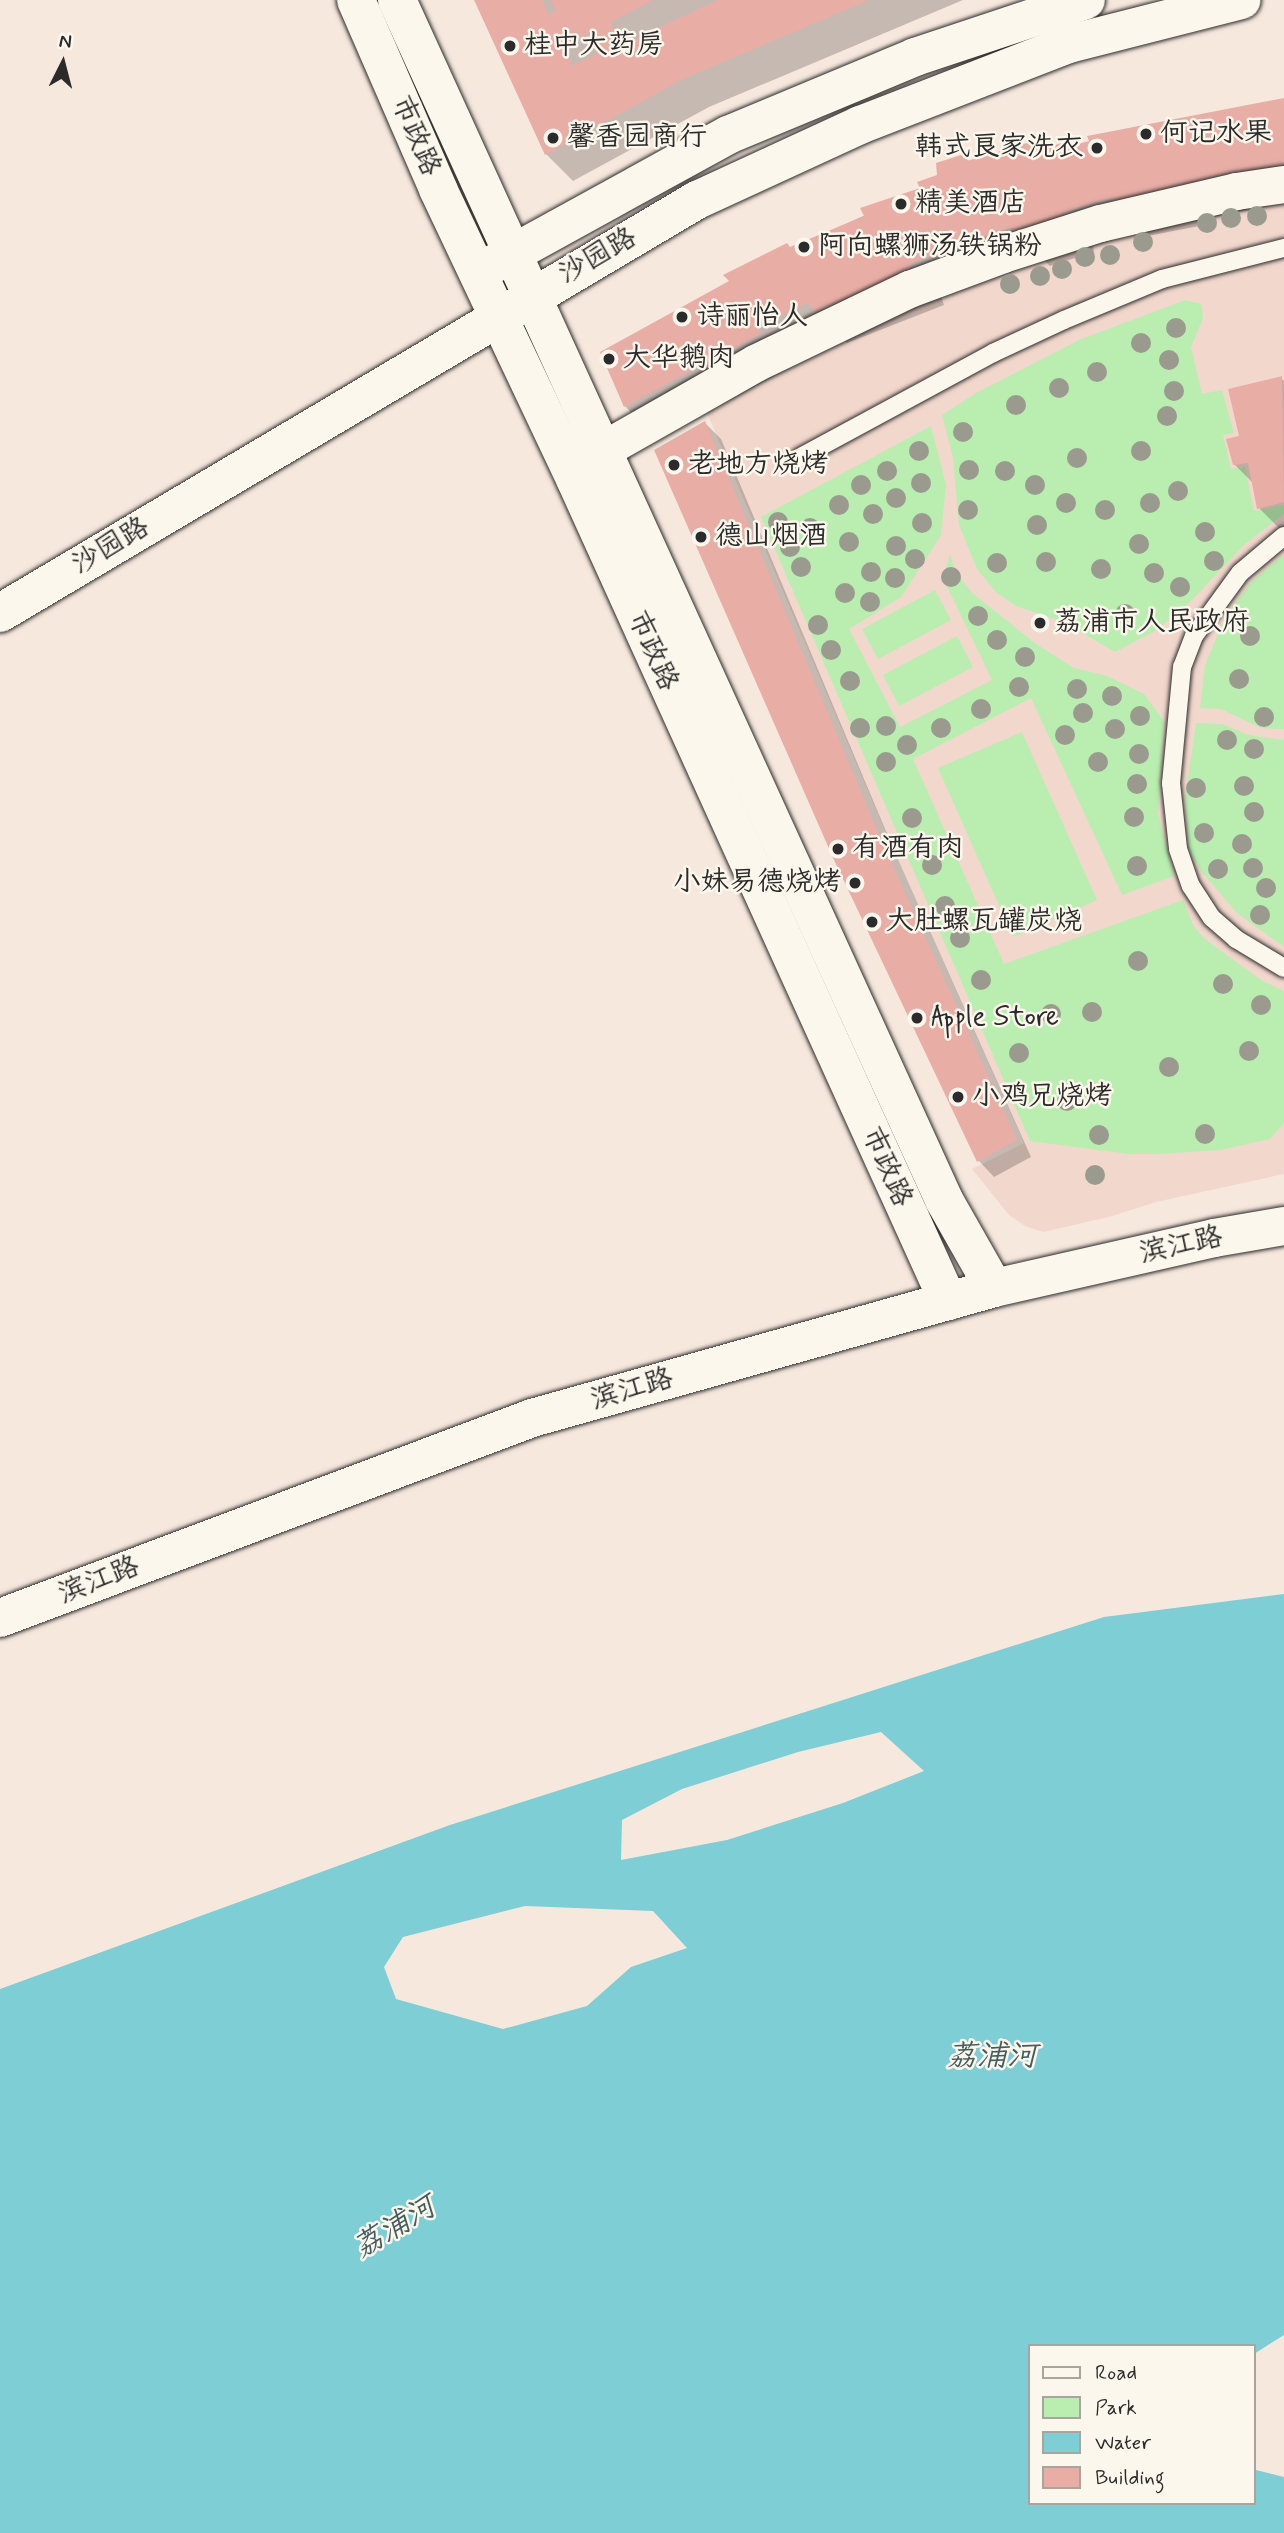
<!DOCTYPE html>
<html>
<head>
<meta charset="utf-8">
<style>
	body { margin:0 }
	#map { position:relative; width:1284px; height:2533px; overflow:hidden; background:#f7e8de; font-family:Mynerve,"LXGW WenKai TC",sans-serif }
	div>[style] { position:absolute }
	.built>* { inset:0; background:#f2d7cd }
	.green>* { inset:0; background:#b9eeb0 }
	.water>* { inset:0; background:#7dced5 }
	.shadow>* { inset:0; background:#0003 }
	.building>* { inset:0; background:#e8aea6 }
	.roads { filter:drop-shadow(0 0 2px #2b2b2b) drop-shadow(0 0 2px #2b2b2b) }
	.lane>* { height:18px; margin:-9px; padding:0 9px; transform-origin:9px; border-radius:9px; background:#fbf7ec }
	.street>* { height:37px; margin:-18.5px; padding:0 18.5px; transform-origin:18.5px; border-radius:18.5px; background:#fbf7ec }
	.secondary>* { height:38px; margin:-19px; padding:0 19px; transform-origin:19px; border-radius:19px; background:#fbf7ec }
	.trees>* { width:20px; height:20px; margin:-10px; border-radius:50%; background:#9a9b8e }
	.dots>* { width:19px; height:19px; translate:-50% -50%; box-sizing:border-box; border:4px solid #fbf7ec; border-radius:50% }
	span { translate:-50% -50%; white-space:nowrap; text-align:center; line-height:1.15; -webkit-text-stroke:5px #fbf7ec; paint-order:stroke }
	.poi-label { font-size:28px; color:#2b2b2b }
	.left { translate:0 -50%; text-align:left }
	.right { translate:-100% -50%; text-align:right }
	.street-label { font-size:28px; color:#2b2b2b }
	.water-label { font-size:30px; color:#445c5e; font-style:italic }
	.legend { position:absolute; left:1028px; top:2344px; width:228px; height:161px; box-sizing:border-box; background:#fbf7ec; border:2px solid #a8a59f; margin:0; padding:9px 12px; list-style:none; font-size:21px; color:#2b2b2b }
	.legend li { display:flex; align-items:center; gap:14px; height:35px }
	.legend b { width:35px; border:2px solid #a8a59f }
	.north { position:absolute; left:28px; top:28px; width:70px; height:70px; -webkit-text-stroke:5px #fbf7ec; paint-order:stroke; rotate:6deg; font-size:19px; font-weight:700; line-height:28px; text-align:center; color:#2b2b2b }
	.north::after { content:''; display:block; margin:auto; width:24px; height:32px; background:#2b2b2b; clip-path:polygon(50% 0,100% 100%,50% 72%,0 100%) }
</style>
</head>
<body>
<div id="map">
	<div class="built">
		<i style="clip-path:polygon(1284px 196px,1284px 1174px,1156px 1202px,1109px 1217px,1043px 1232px,1025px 1226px,1009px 1215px,972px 1169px,1024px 1143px,886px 833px,707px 413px,738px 392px,905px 303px,1015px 262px)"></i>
	</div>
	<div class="green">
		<i style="clip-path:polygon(1185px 300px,1201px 304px,1203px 318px,1191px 347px,1202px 394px,1222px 390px,1234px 433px,1223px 435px,1231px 469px,1245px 467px,1254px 511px,1284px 505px,1284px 514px,1245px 544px,1194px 598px,1157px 630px,1115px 652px,1063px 622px,1016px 606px,996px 592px,977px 569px,959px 525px,953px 458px,942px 415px,976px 393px,1079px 340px)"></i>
		<i style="clip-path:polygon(931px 426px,946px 485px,941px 535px,901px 597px,849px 629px,900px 727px,992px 680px,943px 578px,950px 554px,955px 570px,971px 592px,1036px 644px,1074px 668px,1107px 676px,1144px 694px,1164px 721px,1158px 814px,1174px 876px,1122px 895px,1031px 698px,913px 759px,1004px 964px,1183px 900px,1194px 927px,1205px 939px,1261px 980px,1284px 991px,1284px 1123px,1270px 1139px,1220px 1150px,1159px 1154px,1128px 1154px,1030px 1141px,761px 517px)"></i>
		<i style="clip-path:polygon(1284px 554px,1284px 729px,1261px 728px,1221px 709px,1200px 708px,1205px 665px,1225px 617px,1251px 582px)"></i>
		<i style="clip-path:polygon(935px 590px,951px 620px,878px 659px,862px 629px)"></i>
		<i style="clip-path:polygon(957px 636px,973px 667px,899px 706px,883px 675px)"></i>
		<i style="clip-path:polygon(1196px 723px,1222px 724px,1249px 735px,1284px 740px,1284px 947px,1237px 913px,1201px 871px,1189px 851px,1185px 798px)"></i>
		<i style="clip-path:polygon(1022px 732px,1097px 900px,1013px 937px,938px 768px)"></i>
	</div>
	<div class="water">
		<i style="clip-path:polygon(evenodd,1284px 1594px,1284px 2335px,1254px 2354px,1254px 2346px,1030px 2346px,1030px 2503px,1254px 2503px,1254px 2465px,1256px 2470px,1284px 2477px,1284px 2533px,0 2533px,0 1989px,450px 1825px,1104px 1617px,1284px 1594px,881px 1732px,924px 1771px,843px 1803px,727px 1840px,621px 1860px,622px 1820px,682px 1789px,798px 1752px,881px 1732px,1284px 1594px,525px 1906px,653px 1911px,687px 1948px,631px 1967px,587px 2006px,503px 2029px,396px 1999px,384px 1967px,403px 1937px,525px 1906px)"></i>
	</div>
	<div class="shadow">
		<i style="clip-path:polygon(476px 0,963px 0,709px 107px,573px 181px,546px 154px)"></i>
		<i style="clip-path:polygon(1284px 100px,1284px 203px,1209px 218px,1210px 224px,1147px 236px,1141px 231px,1093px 246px,1094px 252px,1050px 266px,1043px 259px,941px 296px,944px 305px,847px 343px,839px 335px,789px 360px,793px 366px,657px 439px,625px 406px,790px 249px,923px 189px,964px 156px,970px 162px,1040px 141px,1048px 149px,1068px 143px,1072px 147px)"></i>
		<i style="clip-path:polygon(1281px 378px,1284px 381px,1284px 533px,1259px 508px,1254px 484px,1234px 464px,1241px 437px)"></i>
		<i style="clip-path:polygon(705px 423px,721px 439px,896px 855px,1031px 1157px,994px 1177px,979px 1161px,835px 859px)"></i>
	</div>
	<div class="building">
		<i style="clip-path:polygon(evenodd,474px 0,542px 0,548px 14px,556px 11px,551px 0,653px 0,611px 22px,620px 46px,718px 0,869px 0,681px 80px,545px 155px,474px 0,592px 33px,600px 52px,572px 66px,565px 46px,592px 33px)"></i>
		<i style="clip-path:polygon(1284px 98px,1284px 165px,1177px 186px,1178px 192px,1113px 205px,1112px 198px,1085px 205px,1062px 214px,1063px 219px,1016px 235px,1012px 227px,910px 264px,913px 273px,814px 312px,809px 302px,758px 327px,762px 333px,624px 407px,600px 352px,729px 281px,723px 275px,787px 243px,790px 247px,864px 216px,860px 208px,920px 188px,917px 182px,937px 175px,936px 163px,964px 154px,967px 161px,1040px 139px,1044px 148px,1069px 141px,1071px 146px,1089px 141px,1087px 136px)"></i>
		<i style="clip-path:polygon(1282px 376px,1284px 502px,1257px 509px,1248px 463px,1233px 465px,1226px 439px,1239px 436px,1228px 389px)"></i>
		<i style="clip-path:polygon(705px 421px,880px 837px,1017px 1140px,977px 1162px,834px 860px,654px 450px)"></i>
	</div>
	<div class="roads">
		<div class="lane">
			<i style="left:799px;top:458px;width:221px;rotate:-28.4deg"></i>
			<i style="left:993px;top:353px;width:78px;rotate:-24.9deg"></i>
			<i style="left:1064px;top:320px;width:106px;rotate:-22.7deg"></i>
			<i style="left:1162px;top:279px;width:126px;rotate:-14.3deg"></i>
			<i style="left:1284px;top:536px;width:57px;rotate:139.9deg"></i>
			<i style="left:1240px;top:573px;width:78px;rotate:126.1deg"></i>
			<i style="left:1194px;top:636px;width:33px;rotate:111deg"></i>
			<i style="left:1182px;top:667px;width:117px;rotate:95.4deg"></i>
			<i style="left:1171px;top:783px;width:66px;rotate:83.9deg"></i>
			<i style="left:1178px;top:849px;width:39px;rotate:71deg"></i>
			<i style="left:1191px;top:886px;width:38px;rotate:57deg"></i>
			<i style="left:1212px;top:918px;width:32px;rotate:41deg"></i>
			<i style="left:1236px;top:939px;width:56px;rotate:31.1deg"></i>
		</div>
		<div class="street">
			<i style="left:602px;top:450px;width:176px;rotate:-29.6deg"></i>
			<i style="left:755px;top:363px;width:171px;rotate:-25.7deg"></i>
			<i style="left:909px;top:289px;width:100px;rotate:-20.4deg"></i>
			<i style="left:1003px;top:254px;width:102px;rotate:-17.7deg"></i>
			<i style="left:1100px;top:223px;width:140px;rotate:-13.2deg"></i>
			<i style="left:1236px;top:191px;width:49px;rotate:-8.3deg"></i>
		</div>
		<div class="secondary">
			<i style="left:356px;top:0;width:206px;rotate:66.5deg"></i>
			<i style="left:438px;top:189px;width:321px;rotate:64.7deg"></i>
			<i style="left:575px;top:479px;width:903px;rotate:65.59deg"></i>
			<i style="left:397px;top:0;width:1319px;rotate:65.49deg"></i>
			<i style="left:944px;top:1200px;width:101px;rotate:60.4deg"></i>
			<i style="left:488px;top:267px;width:274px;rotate:-28.8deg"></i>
			<i style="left:728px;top:135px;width:203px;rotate:-22.6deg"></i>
			<i style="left:915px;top:57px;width:180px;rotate:-18.4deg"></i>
			<i style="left:0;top:613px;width:810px;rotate:-30.65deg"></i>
			<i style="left:697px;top:200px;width:179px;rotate:-24.7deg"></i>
			<i style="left:860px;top:125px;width:224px;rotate:-21.2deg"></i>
			<i style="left:1069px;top:44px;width:178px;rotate:-14.3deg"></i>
			<i style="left:0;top:1618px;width:568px;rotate:-20.6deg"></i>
			<i style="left:532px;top:1418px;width:480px;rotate:-15.7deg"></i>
			<i style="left:994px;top:1288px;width:226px;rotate:-12.8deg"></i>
			<i style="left:1214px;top:1238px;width:71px;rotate:-9.7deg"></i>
		</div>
	</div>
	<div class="trees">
		<i style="left:1257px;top:216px"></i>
		<i style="left:1231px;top:218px"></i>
		<i style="left:1207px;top:223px"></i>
		<i style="left:1143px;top:242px"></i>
		<i style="left:1110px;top:255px"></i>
		<i style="left:1085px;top:257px"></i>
		<i style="left:1062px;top:269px"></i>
		<i style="left:1040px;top:276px"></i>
		<i style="left:1010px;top:284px"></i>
		<i style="left:1176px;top:328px"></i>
		<i style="left:1141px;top:343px"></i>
		<i style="left:1169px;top:360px"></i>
		<i style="left:1097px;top:372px"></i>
		<i style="left:1059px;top:388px"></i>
		<i style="left:1174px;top:391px"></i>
		<i style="left:1016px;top:405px"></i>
		<i style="left:1167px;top:416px"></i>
		<i style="left:963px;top:432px"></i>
		<i style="left:919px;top:451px"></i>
		<i style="left:1141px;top:451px"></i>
		<i style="left:1077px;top:458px"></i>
		<i style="left:969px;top:470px"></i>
		<i style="left:887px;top:471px"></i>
		<i style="left:1005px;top:471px"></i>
		<i style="left:921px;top:483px"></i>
		<i style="left:861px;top:485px"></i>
		<i style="left:1035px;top:485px"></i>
		<i style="left:1178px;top:491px"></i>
		<i style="left:896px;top:498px"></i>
		<i style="left:1066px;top:503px"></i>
		<i style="left:1150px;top:503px"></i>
		<i style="left:839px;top:505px"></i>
		<i style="left:968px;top:510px"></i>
		<i style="left:1105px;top:510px"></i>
		<i style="left:873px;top:514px"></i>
		<i style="left:778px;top:522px"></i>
		<i style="left:922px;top:523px"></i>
		<i style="left:1037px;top:525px"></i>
		<i style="left:810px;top:528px"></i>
		<i style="left:1205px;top:532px"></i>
		<i style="left:849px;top:542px"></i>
		<i style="left:1139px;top:544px"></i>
		<i style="left:896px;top:546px"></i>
		<i style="left:790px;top:547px"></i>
		<i style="left:915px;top:559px"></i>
		<i style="left:1214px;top:561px"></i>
		<i style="left:1046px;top:562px"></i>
		<i style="left:997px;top:563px"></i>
		<i style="left:801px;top:567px"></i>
		<i style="left:1101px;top:569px"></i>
		<i style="left:871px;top:572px"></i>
		<i style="left:1154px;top:573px"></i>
		<i style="left:951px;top:577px"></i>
		<i style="left:895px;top:578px"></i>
		<i style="left:1180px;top:587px"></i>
		<i style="left:845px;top:593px"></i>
		<i style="left:870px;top:602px"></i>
		<i style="left:1125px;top:614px"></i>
		<i style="left:978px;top:616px"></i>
		<i style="left:818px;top:625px"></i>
		<i style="left:1250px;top:636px"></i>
		<i style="left:997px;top:640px"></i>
		<i style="left:831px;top:650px"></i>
		<i style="left:1025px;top:657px"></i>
		<i style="left:1239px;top:679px"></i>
		<i style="left:850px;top:681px"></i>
		<i style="left:1019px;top:687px"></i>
		<i style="left:1077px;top:689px"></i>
		<i style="left:1112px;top:696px"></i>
		<i style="left:981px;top:709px"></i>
		<i style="left:1083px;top:713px"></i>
		<i style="left:1140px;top:716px"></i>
		<i style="left:1264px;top:717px"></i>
		<i style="left:886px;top:726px"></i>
		<i style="left:860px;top:728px"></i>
		<i style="left:941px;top:728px"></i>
		<i style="left:1115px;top:729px"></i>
		<i style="left:1065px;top:735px"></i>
		<i style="left:1227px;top:740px"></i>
		<i style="left:907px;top:745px"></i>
		<i style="left:1254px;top:749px"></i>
		<i style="left:1139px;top:754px"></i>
		<i style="left:886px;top:762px"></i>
		<i style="left:1098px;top:762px"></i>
		<i style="left:1137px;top:784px"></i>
		<i style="left:1244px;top:786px"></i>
		<i style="left:1196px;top:788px"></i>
		<i style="left:1254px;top:812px"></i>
		<i style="left:1134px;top:817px"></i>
		<i style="left:912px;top:818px"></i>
		<i style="left:1204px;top:833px"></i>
		<i style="left:1242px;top:844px"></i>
		<i style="left:932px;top:865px"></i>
		<i style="left:1137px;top:866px"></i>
		<i style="left:1253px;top:868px"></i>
		<i style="left:1218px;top:869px"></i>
		<i style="left:1266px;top:888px"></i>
		<i style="left:945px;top:906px"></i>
		<i style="left:1260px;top:915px"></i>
		<i style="left:960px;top:938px"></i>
		<i style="left:1138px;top:961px"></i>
		<i style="left:981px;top:980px"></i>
		<i style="left:1223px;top:984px"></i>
		<i style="left:1261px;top:1005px"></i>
		<i style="left:1092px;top:1012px"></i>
		<i style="left:1051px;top:1014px"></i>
		<i style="left:1249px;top:1051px"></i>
		<i style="left:1019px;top:1053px"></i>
		<i style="left:1169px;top:1067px"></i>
		<i style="left:1067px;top:1101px"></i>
		<i style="left:1205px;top:1134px"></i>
		<i style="left:1099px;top:1135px"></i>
		<i style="left:1095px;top:1175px"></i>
	</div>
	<div class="dots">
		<i style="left:510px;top:46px;background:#2b2b2b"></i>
		<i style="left:1146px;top:134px;background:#2b2b2b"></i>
		<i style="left:553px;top:138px;background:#2b2b2b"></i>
		<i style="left:1097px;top:148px;background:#2b2b2b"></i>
		<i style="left:901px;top:204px;background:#2b2b2b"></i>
		<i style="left:804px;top:247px;background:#2b2b2b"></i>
		<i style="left:682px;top:317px;background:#2b2b2b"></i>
		<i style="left:609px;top:359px;background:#2b2b2b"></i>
		<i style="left:674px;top:465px;background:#2b2b2b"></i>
		<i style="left:701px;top:537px;background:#2b2b2b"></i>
		<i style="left:1040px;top:623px;background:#2b2b2b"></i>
		<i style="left:838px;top:849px;background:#2b2b2b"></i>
		<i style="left:855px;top:883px;background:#2b2b2b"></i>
		<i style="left:872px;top:922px;background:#2b2b2b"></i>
		<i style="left:917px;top:1018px;background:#2b2b2b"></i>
		<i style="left:958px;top:1097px;background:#2b2b2b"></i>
	</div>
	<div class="poi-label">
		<span class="left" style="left:524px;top:46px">桂中大药房</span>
		<span class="left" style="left:1160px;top:134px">何记水果</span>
		<span class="left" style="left:567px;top:138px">馨香园商行</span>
		<span class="right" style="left:1083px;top:148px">韩式良家洗衣</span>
		<span class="left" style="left:915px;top:204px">精美酒店</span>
		<span class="left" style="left:818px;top:247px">阿向螺狮汤铁锅粉</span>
		<span class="left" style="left:696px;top:317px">诗丽怡人</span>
		<span class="left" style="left:623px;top:359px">大华鹅肉</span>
		<span class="left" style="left:688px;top:465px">老地方烧烤</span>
		<span class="left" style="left:715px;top:537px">德山烟酒</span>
		<span class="left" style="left:1054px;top:623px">荔浦市人民政府</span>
		<span class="left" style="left:852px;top:849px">有酒有肉</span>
		<span class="right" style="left:841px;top:883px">小妹易德烧烤</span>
		<span class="left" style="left:886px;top:922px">大肚螺瓦罐炭烧</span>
		<span class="left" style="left:931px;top:1018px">Apple Store</span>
		<span class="left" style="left:972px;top:1097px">小鸡兄烧烤</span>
	</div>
	<div class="street-label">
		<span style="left:415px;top:136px;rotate:67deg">市政路</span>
		<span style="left:598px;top:257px;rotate:-30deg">沙园路</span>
		<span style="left:111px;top:547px;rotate:-31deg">沙园路</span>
		<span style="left:652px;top:651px;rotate:66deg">市政路</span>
		<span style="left:886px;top:1167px;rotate:66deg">市政路</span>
		<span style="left:1181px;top:1246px;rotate:-12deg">滨江路</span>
		<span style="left:632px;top:1390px;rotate:-16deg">滨江路</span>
		<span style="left:99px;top:1581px;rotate:-21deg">滨江路</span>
	</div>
	<div class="water-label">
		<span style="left:992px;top:2057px">荔浦河</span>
		<span style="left:395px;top:2228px;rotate:-31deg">荔浦河</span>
	</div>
	<ul class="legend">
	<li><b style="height:9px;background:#fbf7ec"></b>Road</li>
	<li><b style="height:19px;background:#b9eeb0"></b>Park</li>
	<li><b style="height:19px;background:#7dced5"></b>Water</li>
	<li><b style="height:19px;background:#e8aea6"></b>Building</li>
	</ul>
	<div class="north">N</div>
</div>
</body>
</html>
